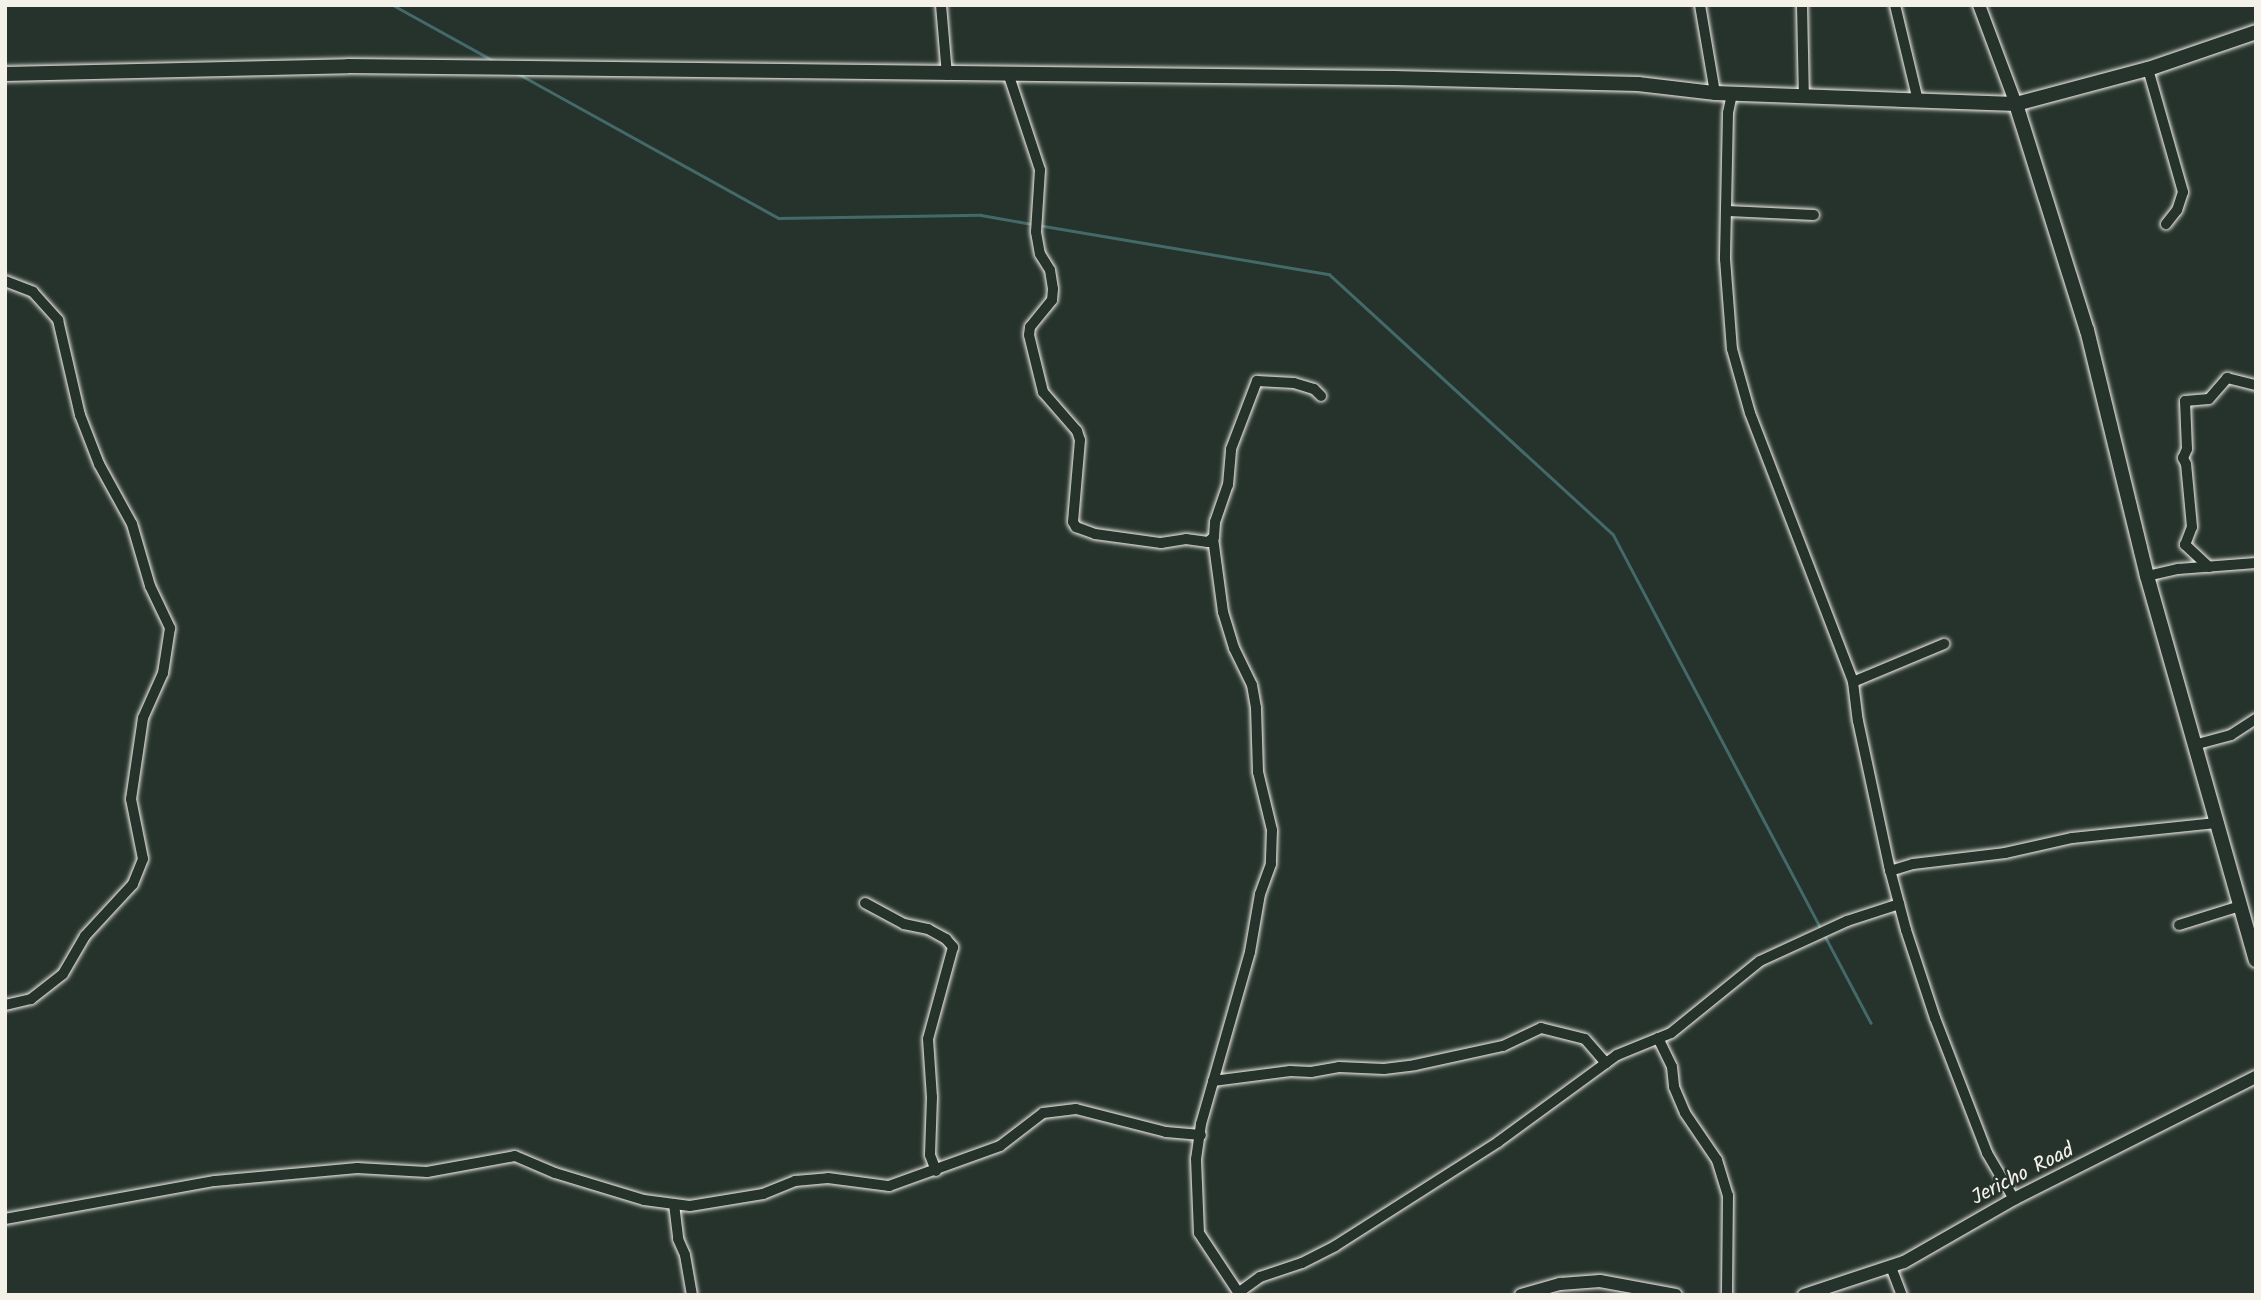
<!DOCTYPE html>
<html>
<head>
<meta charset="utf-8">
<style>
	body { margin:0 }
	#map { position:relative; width:2261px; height:1300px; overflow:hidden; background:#26332d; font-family:Kalam,sans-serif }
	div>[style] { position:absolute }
	.stream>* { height:2.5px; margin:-1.25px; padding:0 1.25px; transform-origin:1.25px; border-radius:1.25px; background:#446969 }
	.roads { filter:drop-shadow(0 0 2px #f4f1e8) drop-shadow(0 0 2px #f4f1e8) }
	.minor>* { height:10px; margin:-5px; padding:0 5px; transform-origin:5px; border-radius:5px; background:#26332d }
	.tertiary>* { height:12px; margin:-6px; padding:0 6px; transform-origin:6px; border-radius:6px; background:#26332d }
	.secondary>* { height:14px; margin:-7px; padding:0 7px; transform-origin:7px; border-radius:7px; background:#26332d }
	span { translate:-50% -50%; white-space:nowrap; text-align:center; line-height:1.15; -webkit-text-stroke:5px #26332d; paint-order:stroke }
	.street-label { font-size:21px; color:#f4f1e8 }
	.frame { position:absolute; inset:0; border:7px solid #f4f1e8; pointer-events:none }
</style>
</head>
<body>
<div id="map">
	<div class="stream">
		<i style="left:393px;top:5px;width:118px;rotate:29deg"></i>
		<i style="left:517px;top:73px;width:299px;rotate:29deg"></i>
		<i style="left:779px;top:218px;width:202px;rotate:-0.9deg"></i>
		<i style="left:981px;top:215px;width:52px;rotate:10deg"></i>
		<i style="left:1038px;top:225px;width:295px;rotate:9.6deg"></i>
		<i style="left:1329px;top:274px;width:385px;rotate:42.5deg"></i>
		<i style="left:1613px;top:534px;width:448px;rotate:62.2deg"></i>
		<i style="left:1825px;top:936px;width:98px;rotate:62.1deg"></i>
	</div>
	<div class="roads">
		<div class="minor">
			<i style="left:941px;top:5px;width:70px;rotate:85.1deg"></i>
			<i style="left:1700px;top:5px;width:89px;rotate:80.3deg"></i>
			<i style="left:1802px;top:5px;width:92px;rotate:88.8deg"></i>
			<i style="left:1895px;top:5px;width:99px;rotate:76.5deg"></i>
			<i style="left:2148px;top:69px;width:128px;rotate:74.1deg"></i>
			<i style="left:2183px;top:192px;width:19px;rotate:108deg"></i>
			<i style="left:2177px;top:210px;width:18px;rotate:128deg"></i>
			<i style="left:1009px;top:76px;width:99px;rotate:71.7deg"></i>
			<i style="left:1040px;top:170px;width:62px;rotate:93.7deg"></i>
			<i style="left:1036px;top:232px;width:22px;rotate:80deg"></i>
			<i style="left:1040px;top:254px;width:19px;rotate:58deg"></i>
			<i style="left:1050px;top:270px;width:19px;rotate:81deg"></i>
			<i style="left:1053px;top:289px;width:11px;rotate:95deg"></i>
			<i style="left:1052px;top:300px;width:35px;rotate:129deg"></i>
			<i style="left:1030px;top:327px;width:8px;rotate:97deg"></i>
			<i style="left:1029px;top:335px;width:59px;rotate:76.2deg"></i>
			<i style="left:1043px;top:392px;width:52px;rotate:48.9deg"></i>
			<i style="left:1077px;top:431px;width:9px;rotate:72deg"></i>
			<i style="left:1080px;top:440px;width:82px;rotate:94.9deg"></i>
			<i style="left:1073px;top:522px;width:6px;rotate:59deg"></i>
			<i style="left:1076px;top:527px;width:20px;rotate:20deg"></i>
			<i style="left:1095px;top:534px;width:67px;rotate:7.8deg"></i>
			<i style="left:1161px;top:543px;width:25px;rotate:-9deg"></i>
			<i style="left:1186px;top:539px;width:22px;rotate:8deg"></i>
			<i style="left:1208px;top:542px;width:8px;rotate:-40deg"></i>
			<i style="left:1214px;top:537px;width:15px;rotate:-86deg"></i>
			<i style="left:1215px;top:522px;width:39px;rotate:-71deg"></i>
			<i style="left:1228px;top:485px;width:36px;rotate:-85deg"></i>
			<i style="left:1231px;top:449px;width:73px;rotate:-69.1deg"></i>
			<i style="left:1257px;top:381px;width:37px;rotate:3deg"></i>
			<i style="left:1294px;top:383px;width:21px;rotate:17deg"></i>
			<i style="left:1314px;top:389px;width:10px;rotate:45deg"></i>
			<i style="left:1732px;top:94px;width:19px;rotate:102deg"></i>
			<i style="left:1728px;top:113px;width:146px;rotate:91.2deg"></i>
			<i style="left:1725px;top:259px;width:90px;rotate:85.6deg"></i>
			<i style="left:1732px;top:349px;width:66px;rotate:74.3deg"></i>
			<i style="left:1750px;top:413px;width:288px;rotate:69deg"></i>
			<i style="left:1853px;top:682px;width:39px;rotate:83deg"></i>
			<i style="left:1858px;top:721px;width:148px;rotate:77.9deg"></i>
			<i style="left:1889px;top:866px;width:66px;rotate:75.1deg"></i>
			<i style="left:1906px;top:930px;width:93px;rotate:71.8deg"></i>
			<i style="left:1935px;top:1018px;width:145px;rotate:68.9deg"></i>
			<i style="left:1987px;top:1153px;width:53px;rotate:59.6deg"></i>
			<i style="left:1727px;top:211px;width:87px;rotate:2.6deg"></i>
			<i style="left:5px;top:281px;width:30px;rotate:21deg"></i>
			<i style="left:33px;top:292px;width:38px;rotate:48deg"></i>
			<i style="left:58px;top:320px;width:98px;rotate:77deg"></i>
			<i style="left:80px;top:415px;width:53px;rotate:68.8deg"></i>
			<i style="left:99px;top:464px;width:68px;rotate:61.2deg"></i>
			<i style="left:132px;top:524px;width:65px;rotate:73.8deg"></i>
			<i style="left:150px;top:586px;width:47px;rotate:64.5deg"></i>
			<i style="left:170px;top:628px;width:46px;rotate:98.8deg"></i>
			<i style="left:163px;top:673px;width:49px;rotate:114deg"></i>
			<i style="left:143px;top:718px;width:82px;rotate:98.4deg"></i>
			<i style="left:131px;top:799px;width:61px;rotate:78.7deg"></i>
			<i style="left:143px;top:859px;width:27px;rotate:112deg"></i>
			<i style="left:133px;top:884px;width:71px;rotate:132.7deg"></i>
			<i style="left:85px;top:936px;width:44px;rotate:120.1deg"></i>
			<i style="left:63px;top:974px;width:41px;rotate:142deg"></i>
			<i style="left:31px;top:999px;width:27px;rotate:167deg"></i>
			<i style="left:1213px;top:538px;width:75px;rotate:82.3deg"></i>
			<i style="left:1223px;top:612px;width:38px;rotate:73deg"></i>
			<i style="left:1234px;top:648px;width:41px;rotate:64.1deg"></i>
			<i style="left:1252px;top:685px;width:23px;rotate:80deg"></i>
			<i style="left:1256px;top:708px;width:64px;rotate:88.2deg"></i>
			<i style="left:1258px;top:772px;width:60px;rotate:76.4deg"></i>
			<i style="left:1272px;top:830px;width:34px;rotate:92deg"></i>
			<i style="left:1271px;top:864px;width:32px;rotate:110deg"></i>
			<i style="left:1260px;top:894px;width:59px;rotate:99.8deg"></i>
			<i style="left:1250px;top:952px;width:179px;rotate:105.9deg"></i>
			<i style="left:1201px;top:1124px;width:35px;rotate:98deg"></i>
			<i style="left:1196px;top:1159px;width:74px;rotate:87.7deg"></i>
			<i style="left:1199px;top:1233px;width:74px;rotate:56.5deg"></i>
			<i style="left:2209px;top:567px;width:33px;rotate:-137deg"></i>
			<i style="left:2185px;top:545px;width:19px;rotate:-69deg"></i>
			<i style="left:2192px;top:527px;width:63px;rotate:-95.4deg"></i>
			<i style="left:2186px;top:464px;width:7px;rotate:-117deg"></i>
			<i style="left:2183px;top:458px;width:10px;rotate:-66deg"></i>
			<i style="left:2187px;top:449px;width:48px;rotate:-92.4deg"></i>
			<i style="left:2185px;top:401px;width:24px;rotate:-5deg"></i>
			<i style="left:2209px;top:399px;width:28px;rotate:-49deg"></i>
			<i style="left:2227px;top:378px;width:30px;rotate:14deg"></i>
			<i style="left:2147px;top:576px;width:32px;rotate:-13deg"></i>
			<i style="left:2178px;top:569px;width:78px;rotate:-4.4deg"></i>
			<i style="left:1853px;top:682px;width:99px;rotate:-22.7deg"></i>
			<i style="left:2194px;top:745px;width:38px;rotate:-15deg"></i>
			<i style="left:2231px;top:735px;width:30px;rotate:-33deg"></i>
			<i style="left:1890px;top:871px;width:24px;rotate:-17deg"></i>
			<i style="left:1913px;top:864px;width:93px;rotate:-6.8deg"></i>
			<i style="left:2005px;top:853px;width:69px;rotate:-12.6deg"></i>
			<i style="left:2072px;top:838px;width:145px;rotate:-5.9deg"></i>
			<i style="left:865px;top:903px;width:44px;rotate:28.3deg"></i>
			<i style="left:904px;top:924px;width:25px;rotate:12deg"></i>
			<i style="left:928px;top:929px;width:21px;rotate:29deg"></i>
			<i style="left:946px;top:939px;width:11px;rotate:49deg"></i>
			<i style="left:953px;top:947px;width:95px;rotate:105.2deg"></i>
			<i style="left:928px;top:1039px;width:58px;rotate:86.1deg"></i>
			<i style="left:932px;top:1097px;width:58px;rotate:92deg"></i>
			<i style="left:930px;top:1155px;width:17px;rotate:69deg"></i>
			<i style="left:2179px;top:925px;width:64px;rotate:-17.3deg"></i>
			<i style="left:1658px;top:1038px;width:32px;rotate:64deg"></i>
			<i style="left:1672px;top:1067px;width:20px;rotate:84deg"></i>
			<i style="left:1674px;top:1087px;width:28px;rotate:67deg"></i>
			<i style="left:1685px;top:1113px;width:57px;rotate:55.8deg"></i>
			<i style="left:1717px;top:1160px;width:37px;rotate:73deg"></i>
			<i style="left:1728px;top:1195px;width:100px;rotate:90.6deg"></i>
			<i style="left:1213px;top:1081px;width:78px;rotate:-7.4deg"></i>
			<i style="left:1290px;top:1071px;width:21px;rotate:3deg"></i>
			<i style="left:1311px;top:1072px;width:28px;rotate:-10deg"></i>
			<i style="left:1339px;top:1067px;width:45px;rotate:2.5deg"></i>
			<i style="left:1384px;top:1069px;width:31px;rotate:-7deg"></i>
			<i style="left:1415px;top:1065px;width:90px;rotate:-12.2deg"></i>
			<i style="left:1503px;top:1046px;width:42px;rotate:-25.3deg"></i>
			<i style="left:1541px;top:1028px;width:45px;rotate:14deg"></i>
			<i style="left:1585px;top:1039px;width:32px;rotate:49deg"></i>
			<i style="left:674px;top:1204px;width:35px;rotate:83deg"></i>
			<i style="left:678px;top:1239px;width:17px;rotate:66deg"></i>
			<i style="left:685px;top:1255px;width:41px;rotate:80.1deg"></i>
			<i style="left:5px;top:1219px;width:213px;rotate:-10.3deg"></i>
			<i style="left:215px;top:1181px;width:143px;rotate:-5.2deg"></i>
			<i style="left:357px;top:1168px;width:70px;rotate:3.3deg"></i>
			<i style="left:427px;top:1172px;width:89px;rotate:-10.3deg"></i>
			<i style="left:515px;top:1156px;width:43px;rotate:23deg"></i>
			<i style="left:555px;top:1173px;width:93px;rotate:16.9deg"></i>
			<i style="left:644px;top:1200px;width:46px;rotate:7.4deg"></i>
			<i style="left:690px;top:1206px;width:74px;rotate:-9.3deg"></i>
			<i style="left:763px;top:1194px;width:35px;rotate:-22deg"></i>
			<i style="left:795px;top:1181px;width:33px;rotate:-5deg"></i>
			<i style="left:828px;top:1178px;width:62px;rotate:7.5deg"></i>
			<i style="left:889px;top:1186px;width:118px;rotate:-19.8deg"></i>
			<i style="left:1000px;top:1146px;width:54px;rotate:-37.5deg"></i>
			<i style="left:1043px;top:1113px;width:33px;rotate:-7deg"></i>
			<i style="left:1076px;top:1109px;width:93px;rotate:14.3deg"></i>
			<i style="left:1166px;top:1132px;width:35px;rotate:5deg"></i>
			<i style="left:1891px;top:1267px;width:30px;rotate:69deg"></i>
			<i style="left:1238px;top:1293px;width:27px;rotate:-36deg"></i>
			<i style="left:1260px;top:1277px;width:44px;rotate:-18.4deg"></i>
			<i style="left:1302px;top:1263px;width:37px;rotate:-27deg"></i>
			<i style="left:1335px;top:1246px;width:193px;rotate:-32.5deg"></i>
			<i style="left:1498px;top:1142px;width:147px;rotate:-36.2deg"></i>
			<i style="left:1617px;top:1055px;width:58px;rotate:-22.2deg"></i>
			<i style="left:1671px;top:1033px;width:114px;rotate:-39deg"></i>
			<i style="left:1760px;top:961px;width:96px;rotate:-24.7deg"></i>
			<i style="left:1847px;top:921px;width:55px;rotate:-18.1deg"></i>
		</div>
		<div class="tertiary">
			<i style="left:1979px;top:5px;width:106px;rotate:69.5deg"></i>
			<i style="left:1521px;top:1295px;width:41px;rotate:-15.8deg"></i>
			<i style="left:1560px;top:1284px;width:40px;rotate:-4.3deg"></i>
			<i style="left:1600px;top:1281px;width:77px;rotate:10.4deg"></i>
			<i style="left:1804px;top:1295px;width:105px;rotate:-18.3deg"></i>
			<i style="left:1904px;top:1262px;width:127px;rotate:-29.8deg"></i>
			<i style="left:2014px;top:1199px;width:271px;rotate:-26.8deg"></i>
		</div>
		<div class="secondary">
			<i style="left:5px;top:74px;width:343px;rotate:-1.3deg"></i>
			<i style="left:348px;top:66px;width:1046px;rotate:0.66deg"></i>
			<i style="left:1394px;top:78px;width:244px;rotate:1.4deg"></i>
			<i style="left:1638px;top:84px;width:78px;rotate:6.7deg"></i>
			<i style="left:1715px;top:93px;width:301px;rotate:2.1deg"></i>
			<i style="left:2016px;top:104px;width:137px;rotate:-14.9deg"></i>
			<i style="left:2148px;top:69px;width:114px;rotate:-18.9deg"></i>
			<i style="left:2016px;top:104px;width:237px;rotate:72.6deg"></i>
			<i style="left:2087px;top:330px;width:253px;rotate:76.3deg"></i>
			<i style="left:2147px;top:576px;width:399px;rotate:74.2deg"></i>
		</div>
	</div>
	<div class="street-label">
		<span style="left:2023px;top:1175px;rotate:-27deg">Jericho Road</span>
	</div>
	<div class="frame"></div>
</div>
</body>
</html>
